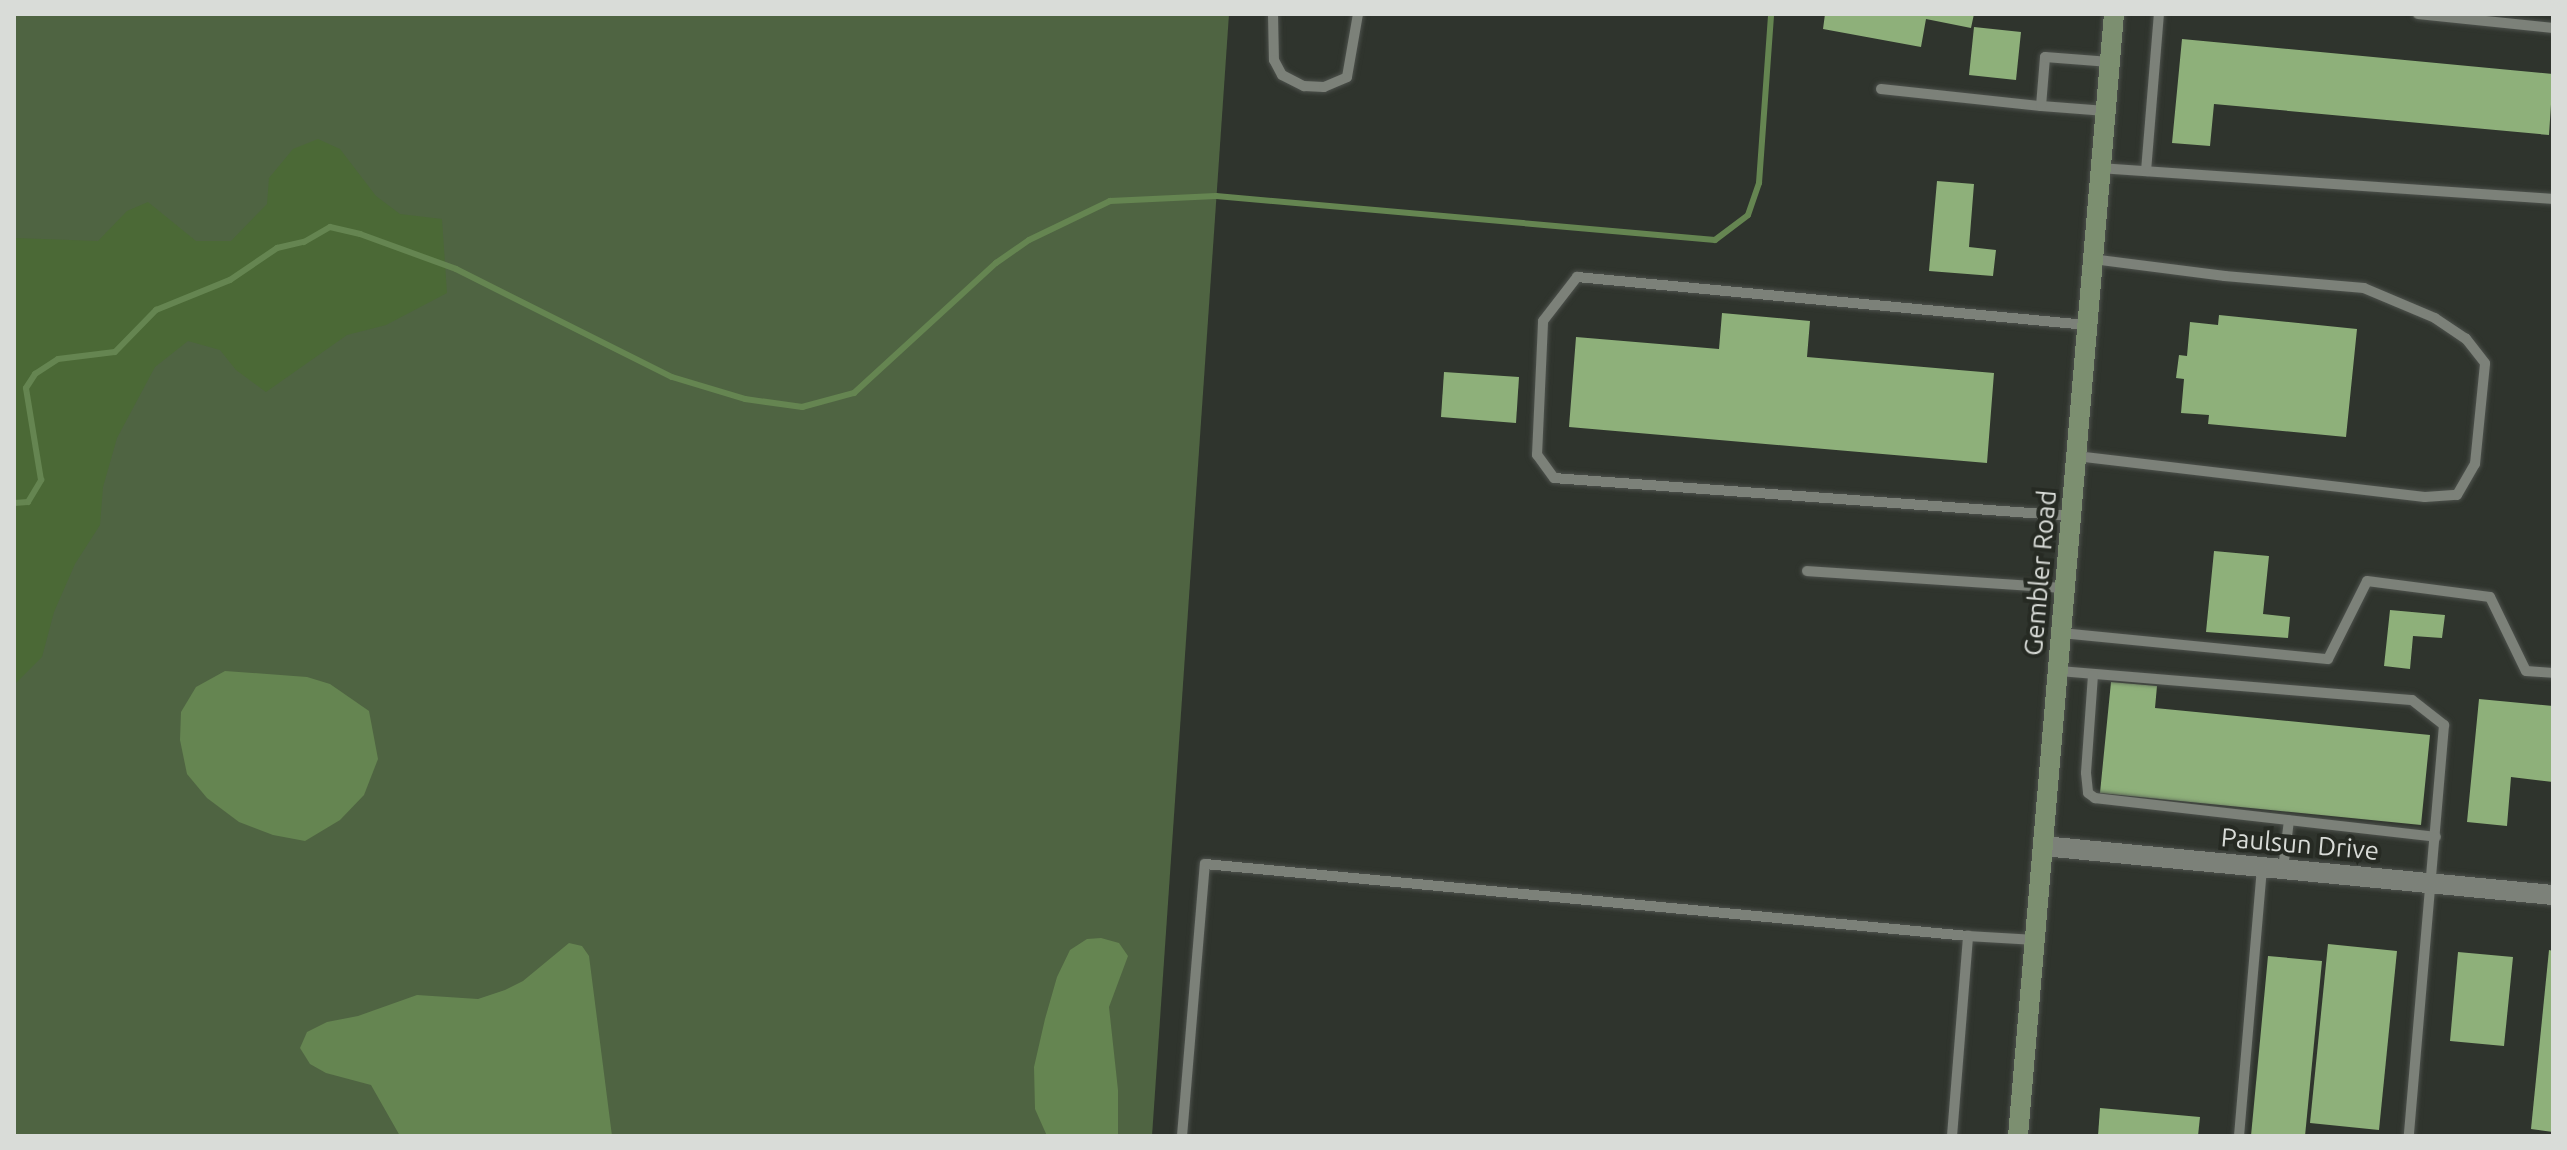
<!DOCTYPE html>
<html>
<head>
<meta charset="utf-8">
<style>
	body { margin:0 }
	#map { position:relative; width:2567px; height:1150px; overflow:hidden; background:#2f342d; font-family:Ubuntu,sans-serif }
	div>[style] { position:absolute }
	.green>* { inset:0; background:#4f6442 }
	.forest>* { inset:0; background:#4b6936 }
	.water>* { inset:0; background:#658551 }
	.stream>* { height:6px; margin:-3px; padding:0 3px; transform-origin:3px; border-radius:3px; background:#658551 }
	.building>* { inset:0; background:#8eb07a }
	.roads { filter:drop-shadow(0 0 2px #4d514c) drop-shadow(0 0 2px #4d514c) }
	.lane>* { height:10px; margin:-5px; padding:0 5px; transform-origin:5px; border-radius:5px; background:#7c8179 }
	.street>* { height:20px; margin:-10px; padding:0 10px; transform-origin:10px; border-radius:10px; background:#7c8179 }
	.secondary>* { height:20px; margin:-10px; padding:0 10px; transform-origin:10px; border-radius:10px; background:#7c8f70 }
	span { translate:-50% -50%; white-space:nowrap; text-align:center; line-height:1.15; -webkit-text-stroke:8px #262a23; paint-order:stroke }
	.street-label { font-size:26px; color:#d9dcd8 }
	.frame { position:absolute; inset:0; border:16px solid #d9dcd8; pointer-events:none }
</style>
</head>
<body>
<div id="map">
	<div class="green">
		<i style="clip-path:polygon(14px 14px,1229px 14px,1152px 1136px,14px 1136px)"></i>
	</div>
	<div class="forest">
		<i style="clip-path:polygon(318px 139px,340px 149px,376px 196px,400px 214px,442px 219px,447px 293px,386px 325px,347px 335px,266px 392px,236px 370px,220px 350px,188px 341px,155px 367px,117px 438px,103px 487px,100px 525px,75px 564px,54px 612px,42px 657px,14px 685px,14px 238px,98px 241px,127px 211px,148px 202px,196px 241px,231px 241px,267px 204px,269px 178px,293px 149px)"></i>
	</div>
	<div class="water">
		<i style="clip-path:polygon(225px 671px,307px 677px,330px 684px,369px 711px,378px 759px,364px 795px,340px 820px,305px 841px,273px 835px,239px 822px,207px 798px,187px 774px,180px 740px,181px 712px,196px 687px)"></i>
		<i style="clip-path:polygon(1101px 938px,1119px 943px,1128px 956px,1109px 1007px,1118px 1090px,1118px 1136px,1047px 1136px,1035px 1109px,1034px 1067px,1045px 1019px,1057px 977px,1070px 950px,1087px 939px)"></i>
		<i style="clip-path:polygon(569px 943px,582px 946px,589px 956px,612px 1136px,400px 1136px,371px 1085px,326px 1073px,310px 1064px,300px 1048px,307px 1032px,327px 1022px,358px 1016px,417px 995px,478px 999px,505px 990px,523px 981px)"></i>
	</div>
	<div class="stream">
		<i style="left:14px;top:503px;width:14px;rotate:-4deg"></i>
		<i style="left:28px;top:502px;width:26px;rotate:-59deg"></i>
		<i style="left:41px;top:480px;width:93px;rotate:-99.3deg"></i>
		<i style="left:26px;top:388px;width:17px;rotate:-57deg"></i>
		<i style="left:35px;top:374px;width:27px;rotate:-33deg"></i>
		<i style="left:58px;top:359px;width:57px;rotate:-7deg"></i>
		<i style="left:115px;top:352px;width:59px;rotate:-45.7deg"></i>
		<i style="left:156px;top:310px;width:80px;rotate:-22.1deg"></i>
		<i style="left:230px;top:280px;width:57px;rotate:-34.2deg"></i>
		<i style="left:277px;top:248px;width:28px;rotate:-13deg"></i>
		<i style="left:304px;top:242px;width:30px;rotate:-30deg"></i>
		<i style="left:330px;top:227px;width:31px;rotate:13deg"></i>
		<i style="left:360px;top:234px;width:102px;rotate:20deg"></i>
		<i style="left:456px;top:269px;width:241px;rotate:26.6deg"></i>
		<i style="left:672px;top:377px;width:76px;rotate:16.8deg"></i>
		<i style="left:745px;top:399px;width:58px;rotate:8deg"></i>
		<i style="left:802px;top:407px;width:54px;rotate:-15.1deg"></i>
		<i style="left:854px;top:393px;width:193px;rotate:-42.5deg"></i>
		<i style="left:996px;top:263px;width:40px;rotate:-34.9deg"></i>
		<i style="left:1029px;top:240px;width:90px;rotate:-25.7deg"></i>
		<i style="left:1110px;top:201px;width:106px;rotate:-2.7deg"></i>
		<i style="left:1216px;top:196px;width:501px;rotate:5.04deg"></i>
		<i style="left:1715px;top:240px;width:41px;rotate:-37.1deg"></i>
		<i style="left:1748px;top:215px;width:34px;rotate:-71deg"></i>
		<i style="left:1759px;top:183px;width:169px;rotate:-85.9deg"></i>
	</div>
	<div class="building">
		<i style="clip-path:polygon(1825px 14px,1974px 14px,1971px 28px,1926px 19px,1921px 47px,1823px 29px)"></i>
		<i style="clip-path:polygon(1974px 27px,2021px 32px,2016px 80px,1969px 75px)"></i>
		<i style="clip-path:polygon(2182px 39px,2553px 74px,2549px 135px,2214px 104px,2210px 146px,2172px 143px)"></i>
		<i style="clip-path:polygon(1937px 181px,1974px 184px,1969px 247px,1996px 250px,1993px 276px,1929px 271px)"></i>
		<i style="clip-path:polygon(1722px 313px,1810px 321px,1807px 357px,1994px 373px,1987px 463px,1569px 427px,1576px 337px,1719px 349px)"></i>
		<i style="clip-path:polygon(2219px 315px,2357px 329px,2346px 437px,2208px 424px,2209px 415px,2181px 413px,2184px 379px,2176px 378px,2179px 355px,2187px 356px,2190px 322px,2218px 325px)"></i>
		<i style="clip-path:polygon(1444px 372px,1519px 377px,1516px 423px,1441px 417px)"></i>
		<i style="clip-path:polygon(2214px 551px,2269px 556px,2263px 614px,2290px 617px,2288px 638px,2206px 632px)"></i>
		<i style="clip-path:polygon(2390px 610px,2445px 615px,2442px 638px,2413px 636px,2410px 669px,2384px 666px)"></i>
		<i style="clip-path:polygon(2111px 682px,2157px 686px,2155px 708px,2430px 735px,2421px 825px,2100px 793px)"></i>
		<i style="clip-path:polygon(2479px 699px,2553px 706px,2553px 782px,2511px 777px,2507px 826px,2467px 822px)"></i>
		<i style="clip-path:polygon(2328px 944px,2397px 951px,2379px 1130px,2310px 1123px)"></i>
		<i style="clip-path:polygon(2549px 950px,2553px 951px,2553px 1132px,2531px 1129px)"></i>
		<i style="clip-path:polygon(2458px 952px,2513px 957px,2504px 1046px,2450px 1041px)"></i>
		<i style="clip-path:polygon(2268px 956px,2322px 961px,2305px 1136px,2251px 1136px)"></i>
		<i style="clip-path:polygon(2100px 1108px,2200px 1117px,2198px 1136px,2098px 1136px)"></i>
	</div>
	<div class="roads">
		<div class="lane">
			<i style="left:1273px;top:14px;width:46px;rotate:88.8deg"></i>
			<i style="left:1274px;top:60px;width:17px;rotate:62deg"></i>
			<i style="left:1282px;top:75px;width:25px;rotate:27deg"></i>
			<i style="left:1304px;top:86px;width:20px;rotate:3deg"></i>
			<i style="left:1324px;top:87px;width:25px;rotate:-23deg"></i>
			<i style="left:1347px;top:77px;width:64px;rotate:-80.1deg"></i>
			<i style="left:2418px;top:14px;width:136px;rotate:5.9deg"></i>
			<i style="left:1881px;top:89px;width:161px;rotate:6.1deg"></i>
			<i style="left:2106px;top:111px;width:65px;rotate:-175.6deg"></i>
			<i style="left:2041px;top:106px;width:49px;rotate:-85.3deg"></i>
			<i style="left:2045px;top:57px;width:65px;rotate:4.4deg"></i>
			<i style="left:2100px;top:168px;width:454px;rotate:3.9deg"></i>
			<i style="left:2146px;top:171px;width:158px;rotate:-85.3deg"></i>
			<i style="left:2076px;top:456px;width:351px;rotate:6.7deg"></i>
			<i style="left:2425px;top:497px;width:32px;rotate:-4deg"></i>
			<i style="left:2457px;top:495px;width:36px;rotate:-60deg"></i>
			<i style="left:2475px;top:464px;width:101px;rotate:-84.3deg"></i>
			<i style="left:2485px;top:363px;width:31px;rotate:-128deg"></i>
			<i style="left:2466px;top:339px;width:37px;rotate:-146deg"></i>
			<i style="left:2435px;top:318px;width:77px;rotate:-157.1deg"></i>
			<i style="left:2364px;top:288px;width:140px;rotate:-175.1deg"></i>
			<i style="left:2225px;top:276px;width:133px;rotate:-172.7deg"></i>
			<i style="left:2071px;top:516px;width:518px;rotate:-175.8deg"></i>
			<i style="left:1554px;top:478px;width:29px;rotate:-126deg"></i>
			<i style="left:1537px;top:455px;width:134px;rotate:-87.4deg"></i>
			<i style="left:1543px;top:321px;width:56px;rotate:-52.3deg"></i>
			<i style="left:1577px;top:277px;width:512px;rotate:5.38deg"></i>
			<i style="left:1807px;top:571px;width:259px;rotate:3.8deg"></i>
			<i style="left:2061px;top:633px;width:268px;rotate:5.6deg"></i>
			<i style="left:2328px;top:659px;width:87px;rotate:-63.4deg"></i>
			<i style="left:2367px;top:581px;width:124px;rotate:7.4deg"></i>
			<i style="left:2490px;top:597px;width:82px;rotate:64.1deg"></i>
			<i style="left:2526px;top:671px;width:27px;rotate:4deg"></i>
			<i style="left:2058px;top:671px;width:355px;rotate:4.7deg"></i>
			<i style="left:2412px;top:700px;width:41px;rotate:38deg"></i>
			<i style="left:2444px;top:725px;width:412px;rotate:94.9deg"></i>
			<i style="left:2093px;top:675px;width:98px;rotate:94.1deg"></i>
			<i style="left:2086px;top:773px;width:20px;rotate:84deg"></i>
			<i style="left:2088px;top:793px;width:9px;rotate:36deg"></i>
			<i style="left:2095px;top:798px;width:343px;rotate:6.5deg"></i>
			<i style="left:2283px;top:869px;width:49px;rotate:-83deg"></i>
			<i style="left:1182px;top:1136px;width:273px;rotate:-85.2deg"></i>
			<i style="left:1205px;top:864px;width:766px;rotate:5.39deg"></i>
			<i style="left:1952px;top:1136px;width:201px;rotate:-85.4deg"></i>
			<i style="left:1968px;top:936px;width:67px;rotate:3.4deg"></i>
			<i style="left:2239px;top:1136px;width:270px;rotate:-85.1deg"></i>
		</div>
		<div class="street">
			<i style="left:2043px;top:846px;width:512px;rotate:5.49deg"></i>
		</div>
		<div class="secondary">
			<i style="left:2018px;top:1136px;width:1126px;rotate:-85.11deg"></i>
		</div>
	</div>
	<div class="street-label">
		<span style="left:2040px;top:573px;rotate:-85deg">Gembler Road</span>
		<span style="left:2300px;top:844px;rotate:5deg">Paulsun Drive</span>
	</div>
	<div class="frame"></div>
</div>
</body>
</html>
